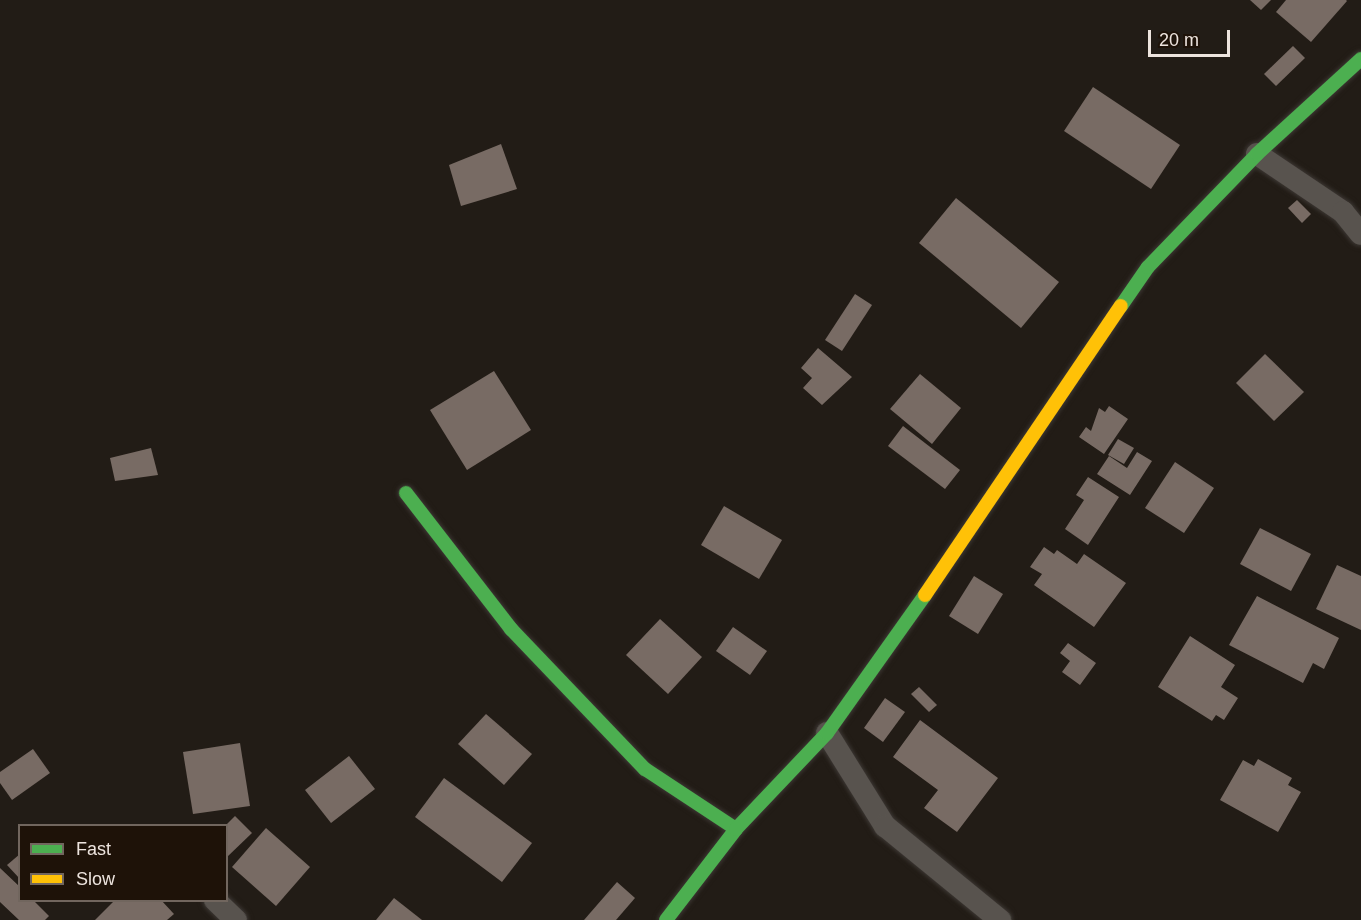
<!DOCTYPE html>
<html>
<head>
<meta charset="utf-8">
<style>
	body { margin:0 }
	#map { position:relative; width:1361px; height:920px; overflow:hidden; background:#221c16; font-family:Helvetica,sans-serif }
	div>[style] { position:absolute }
	.building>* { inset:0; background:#786b64 }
	.roads { filter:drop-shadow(0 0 2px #3c3733) drop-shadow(0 0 2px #3c3733) }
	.street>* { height:22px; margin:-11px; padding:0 11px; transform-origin:11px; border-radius:11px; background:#58534e }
	.fast>* { height:14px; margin:-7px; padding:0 7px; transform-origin:7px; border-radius:7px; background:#4caf50 }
	.slow>* { height:14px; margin:-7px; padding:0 7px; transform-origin:7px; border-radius:7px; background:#ffc107 }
	span { translate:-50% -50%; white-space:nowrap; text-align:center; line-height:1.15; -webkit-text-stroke:6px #1e1208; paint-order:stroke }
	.legend { position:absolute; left:18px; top:824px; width:210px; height:78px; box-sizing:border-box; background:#1e1208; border:2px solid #71665e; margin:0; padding:8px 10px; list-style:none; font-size:18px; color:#ede4de }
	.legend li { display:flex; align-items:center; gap:12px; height:30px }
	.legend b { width:30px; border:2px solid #71665e }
	.scale { position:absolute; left:1148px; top:30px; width:82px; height:27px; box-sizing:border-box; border:3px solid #ede4de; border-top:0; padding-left:8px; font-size:18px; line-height:21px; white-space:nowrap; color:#ede4de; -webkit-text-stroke:4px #1e1208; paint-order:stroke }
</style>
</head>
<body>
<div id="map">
	<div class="building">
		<i style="clip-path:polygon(1250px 0,1271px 0,1261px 10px)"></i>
		<i style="clip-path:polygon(1286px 0,1346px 0,1347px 1px,1311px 42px,1276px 12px)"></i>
		<i style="clip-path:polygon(1293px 46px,1305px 58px,1276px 86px,1264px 74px)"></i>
		<i style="clip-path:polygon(1093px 87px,1180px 145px,1151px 189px,1064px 131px)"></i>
		<i style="clip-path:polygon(501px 144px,517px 189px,461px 206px,449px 165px)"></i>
		<i style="clip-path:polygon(956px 198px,1059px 282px,1021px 328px,919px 243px)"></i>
		<i style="clip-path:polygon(1297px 200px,1311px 214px,1302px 223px,1288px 208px)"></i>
		<i style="clip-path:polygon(855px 294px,872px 305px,842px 351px,825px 340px)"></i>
		<i style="clip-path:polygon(818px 348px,852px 377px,822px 405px,803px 388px,812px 378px,801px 368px)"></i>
		<i style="clip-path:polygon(1265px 354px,1304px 392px,1274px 421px,1236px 383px)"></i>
		<i style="clip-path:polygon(494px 371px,531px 430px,467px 470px,430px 410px)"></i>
		<i style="clip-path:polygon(920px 374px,961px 408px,932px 444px,890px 409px)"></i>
		<i style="clip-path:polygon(1109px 406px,1128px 419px,1104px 454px,1079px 437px,1086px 427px,1091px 431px,1099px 408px,1105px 412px)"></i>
		<i style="clip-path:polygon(903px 426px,960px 470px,945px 489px,888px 446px)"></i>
		<i style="clip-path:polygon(1118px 439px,1134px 448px,1124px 464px,1108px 455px)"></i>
		<i style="clip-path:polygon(151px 448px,158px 475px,115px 481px,110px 458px)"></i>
		<i style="clip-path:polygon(1137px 452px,1152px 461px,1130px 495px,1097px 474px,1109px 456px,1127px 468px)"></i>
		<i style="clip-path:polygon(1175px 462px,1214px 488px,1184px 533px,1145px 508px)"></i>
		<i style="clip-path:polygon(1088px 477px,1119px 497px,1088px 545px,1065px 529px,1084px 500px,1076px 495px)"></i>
		<i style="clip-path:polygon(724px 506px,782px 540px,759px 579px,701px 545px)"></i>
		<i style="clip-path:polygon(1260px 528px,1311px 554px,1291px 591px,1240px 564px)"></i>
		<i style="clip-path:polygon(1044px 547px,1054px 554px,1057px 550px,1077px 564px,1084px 554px,1126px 583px,1094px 627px,1034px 585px,1042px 574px,1030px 567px)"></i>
		<i style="clip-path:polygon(1337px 565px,1361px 576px,1361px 630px,1316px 609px)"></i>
		<i style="clip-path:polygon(974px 576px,1003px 594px,978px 634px,949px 616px)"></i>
		<i style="clip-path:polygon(1257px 596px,1339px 638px,1324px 669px,1313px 663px,1303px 683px,1229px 645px)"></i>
		<i style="clip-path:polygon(660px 619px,702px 657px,668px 694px,626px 655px)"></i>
		<i style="clip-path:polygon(733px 627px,767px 651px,750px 675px,716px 651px)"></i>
		<i style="clip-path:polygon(1190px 636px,1235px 665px,1221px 687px,1238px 698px,1224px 720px,1216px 715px,1212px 721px,1158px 687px)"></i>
		<i style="clip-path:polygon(1068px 643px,1096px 663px,1080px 685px,1062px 672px,1070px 661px,1060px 653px)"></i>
		<i style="clip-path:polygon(919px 687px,937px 705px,929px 712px,911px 694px)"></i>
		<i style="clip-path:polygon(885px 698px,905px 712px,883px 742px,864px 728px)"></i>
		<i style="clip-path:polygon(486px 714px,532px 754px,504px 785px,458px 744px)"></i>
		<i style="clip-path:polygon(920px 720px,998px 778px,957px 832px,924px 808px,938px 790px,893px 757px)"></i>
		<i style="clip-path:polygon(240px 743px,250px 806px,193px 814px,183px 752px)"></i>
		<i style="clip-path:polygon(33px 749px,50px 773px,12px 800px,0 783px,0 772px)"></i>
		<i style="clip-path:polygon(349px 756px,375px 789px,331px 823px,305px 790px)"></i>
		<i style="clip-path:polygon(1258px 759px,1292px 778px,1288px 785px,1301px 792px,1278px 832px,1220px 800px,1243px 760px,1254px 766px)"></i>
		<i style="clip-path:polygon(444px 778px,532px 843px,502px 882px,415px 817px)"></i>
		<i style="clip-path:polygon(235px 816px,252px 833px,226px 858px,225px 826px)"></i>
		<i style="clip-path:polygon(266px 828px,310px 867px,276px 906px,232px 867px)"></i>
		<i style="clip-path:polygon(20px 854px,20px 879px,7px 865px)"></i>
		<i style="clip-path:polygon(0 868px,20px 887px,20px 900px,33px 900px,49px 916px,45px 920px,19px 920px,0 902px)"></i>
		<i style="clip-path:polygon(617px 882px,635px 898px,616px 920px,584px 920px)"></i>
		<i style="clip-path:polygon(394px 898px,422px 920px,376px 920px)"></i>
		<i style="clip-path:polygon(115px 900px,161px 900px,174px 914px,167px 920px,95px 920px)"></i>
	</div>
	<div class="roads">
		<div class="street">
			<i style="left:1257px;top:154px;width:104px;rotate:34deg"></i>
			<i style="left:1343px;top:212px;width:28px;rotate:51deg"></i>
			<i style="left:827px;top:733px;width:110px;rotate:58.1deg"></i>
			<i style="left:885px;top:826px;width:149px;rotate:39.3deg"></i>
			<i style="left:215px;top:900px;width:29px;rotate:44deg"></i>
		</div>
		<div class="fast">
			<i style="left:1121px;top:306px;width:47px;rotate:-55.3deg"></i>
			<i style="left:1148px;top:267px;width:157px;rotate:-46deg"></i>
			<i style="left:1257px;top:154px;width:141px;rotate:-42.4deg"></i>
			<i style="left:406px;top:493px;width:172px;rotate:52.3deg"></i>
			<i style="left:511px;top:629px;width:194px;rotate:46.3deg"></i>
			<i style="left:645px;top:769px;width:109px;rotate:33.4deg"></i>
			<i style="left:666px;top:920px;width:115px;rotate:-52.4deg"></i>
			<i style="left:736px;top:829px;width:132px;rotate:-46.5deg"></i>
			<i style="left:827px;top:733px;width:169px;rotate:-54.6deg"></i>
		</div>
		<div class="slow">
			<i style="left:925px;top:595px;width:349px;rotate:-55.9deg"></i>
		</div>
	</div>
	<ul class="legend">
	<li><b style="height:8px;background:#4caf50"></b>Fast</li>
	<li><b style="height:8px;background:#ffc107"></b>Slow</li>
	</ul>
	<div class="scale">20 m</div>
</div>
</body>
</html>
